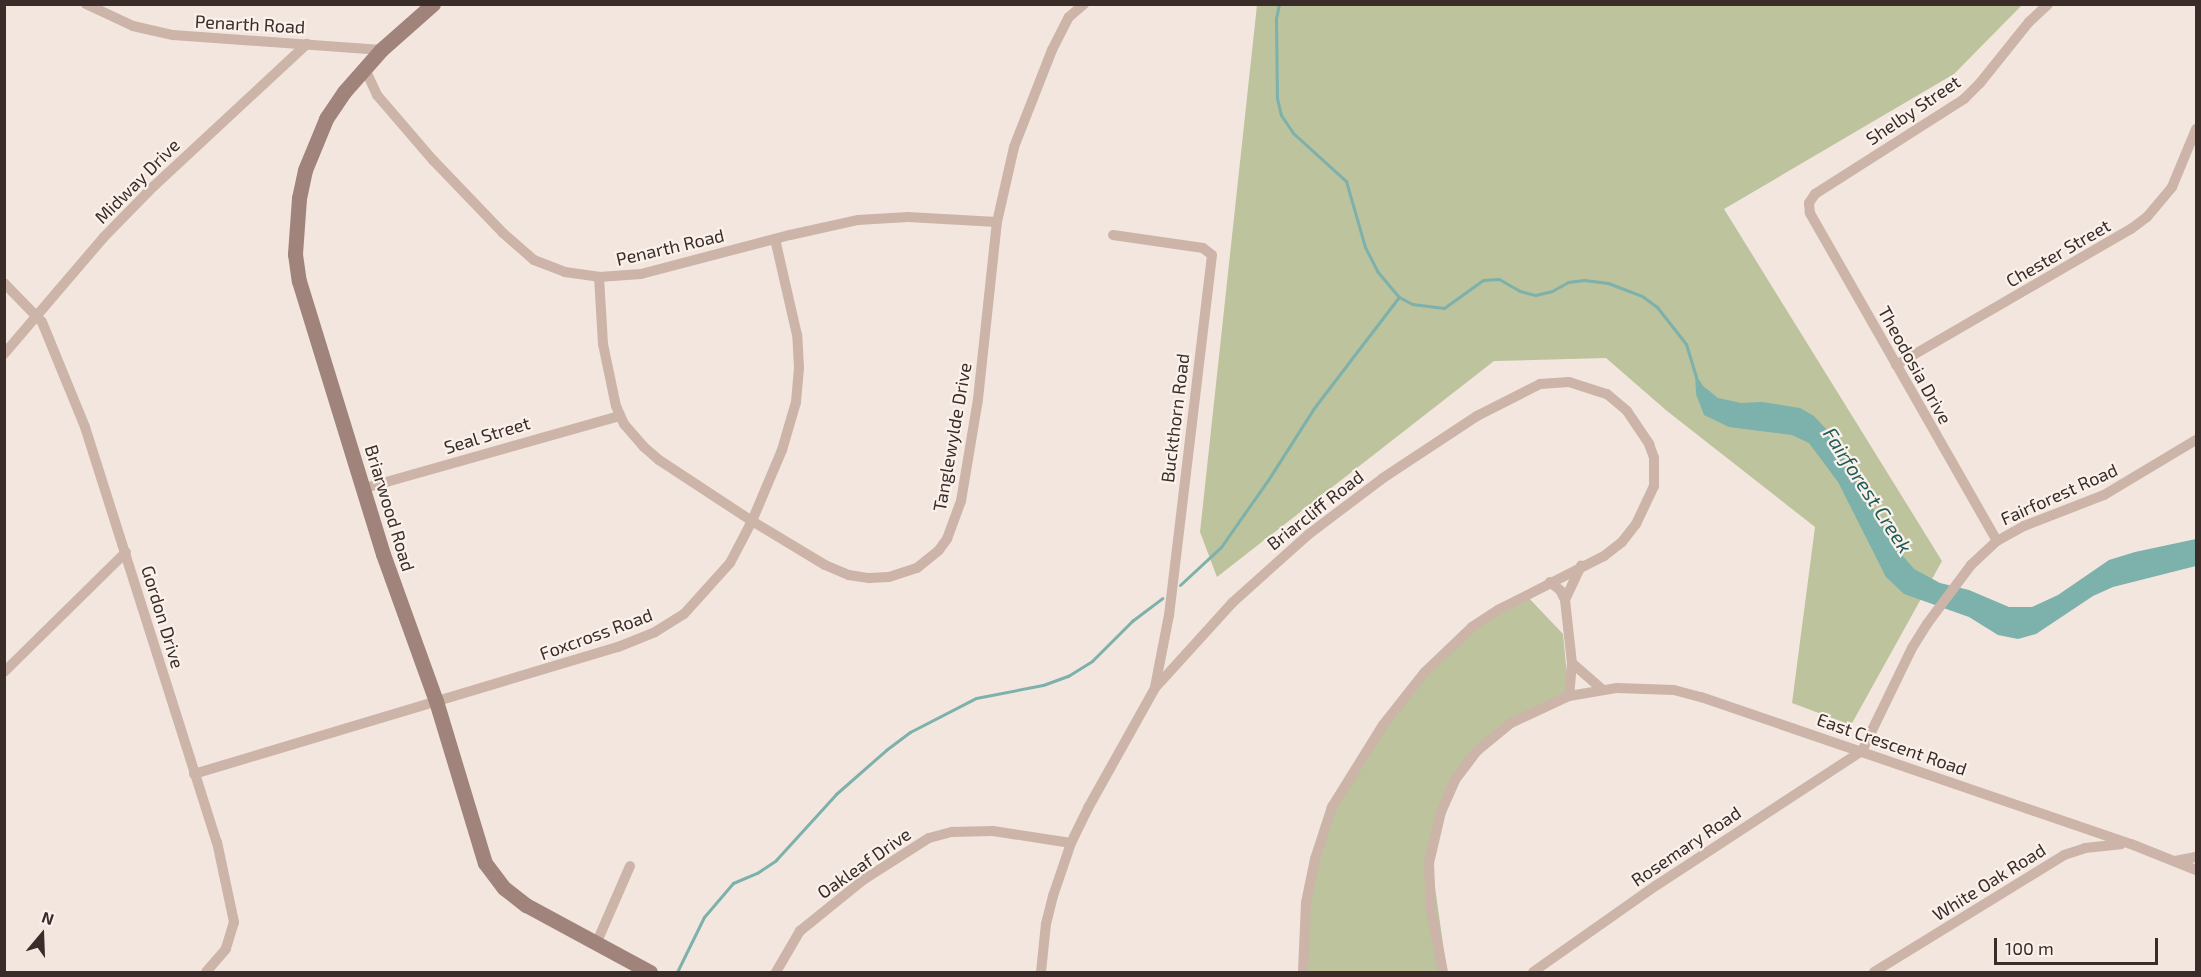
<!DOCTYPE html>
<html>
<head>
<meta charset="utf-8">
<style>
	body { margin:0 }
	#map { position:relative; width:2201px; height:977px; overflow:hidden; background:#f3e6de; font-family:"Exo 2",sans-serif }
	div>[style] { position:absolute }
	.green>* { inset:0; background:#bcc39d }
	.water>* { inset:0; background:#7cb1ac }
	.stream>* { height:3px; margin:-1.5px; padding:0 1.5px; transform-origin:1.5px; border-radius:1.5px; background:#7cb1ac }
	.street>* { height:10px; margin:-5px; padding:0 5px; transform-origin:5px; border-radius:5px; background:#ccb4a9 }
	.secondary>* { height:15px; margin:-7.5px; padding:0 7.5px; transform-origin:7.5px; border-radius:7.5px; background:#a0837a }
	span { translate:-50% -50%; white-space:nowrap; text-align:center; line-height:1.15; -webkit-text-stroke:4.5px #fbf1eb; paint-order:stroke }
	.street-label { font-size:18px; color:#392c29 }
	.water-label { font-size:20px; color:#1d5c57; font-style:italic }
	.frame { position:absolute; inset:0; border:6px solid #392c29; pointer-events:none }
	.north { position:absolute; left:12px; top:905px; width:60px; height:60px; -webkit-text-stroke:4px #fbf1eb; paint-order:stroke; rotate:19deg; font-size:16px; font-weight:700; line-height:24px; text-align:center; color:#392c29 }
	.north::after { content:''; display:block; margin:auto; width:21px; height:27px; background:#392c29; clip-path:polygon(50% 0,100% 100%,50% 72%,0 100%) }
	.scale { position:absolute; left:1994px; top:938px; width:164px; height:27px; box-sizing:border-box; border:3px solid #392c29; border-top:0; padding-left:8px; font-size:18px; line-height:21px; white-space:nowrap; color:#392c29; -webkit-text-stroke:4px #fbf1eb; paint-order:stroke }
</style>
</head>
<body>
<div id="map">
	<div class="green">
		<i style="clip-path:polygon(1257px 5px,2022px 5px,1954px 74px,1724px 209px,1942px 561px,1851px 725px,1792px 703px,1815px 527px,1667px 411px,1606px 358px,1494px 361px,1217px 577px,1200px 532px)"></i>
		<i style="clip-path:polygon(1525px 594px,1563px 634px,1569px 696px,1489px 738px,1447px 796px,1430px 852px,1447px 972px,1305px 972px,1306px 903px,1332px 807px,1383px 725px,1447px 649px)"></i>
	</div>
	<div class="water">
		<i style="clip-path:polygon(1695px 373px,1703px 386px,1718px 398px,1741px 403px,1762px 402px,1800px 408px,1814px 416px,1827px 430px,1896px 548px,1914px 569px,1940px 583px,1969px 590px,2009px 607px,2032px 607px,2058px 595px,2109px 560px,2135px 552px,2196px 539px,2196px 566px,2113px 587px,2093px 596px,2036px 634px,2018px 639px,1998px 635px,1969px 617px,1904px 594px,1886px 577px,1838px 482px,1809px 443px,1792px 435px,1729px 427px,1704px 415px,1696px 394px)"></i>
	</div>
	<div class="stream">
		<i style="left:1279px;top:4px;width:14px;rotate:102deg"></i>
		<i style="left:1276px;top:18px;width:80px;rotate:89.3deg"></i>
		<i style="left:1277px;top:98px;width:17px;rotate:77deg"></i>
		<i style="left:1281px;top:115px;width:22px;rotate:56deg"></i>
		<i style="left:1293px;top:133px;width:72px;rotate:42.2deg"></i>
		<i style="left:1346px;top:181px;width:69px;rotate:73.9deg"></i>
		<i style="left:1365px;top:247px;width:27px;rotate:63deg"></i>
		<i style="left:1377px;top:271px;width:34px;rotate:50deg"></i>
		<i style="left:1399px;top:297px;width:15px;rotate:28deg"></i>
		<i style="left:1412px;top:304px;width:32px;rotate:7deg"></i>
		<i style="left:1444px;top:308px;width:48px;rotate:-35.7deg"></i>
		<i style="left:1483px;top:280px;width:16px;rotate:-4deg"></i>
		<i style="left:1499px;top:279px;width:24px;rotate:30deg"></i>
		<i style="left:1520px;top:291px;width:16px;rotate:15deg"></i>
		<i style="left:1535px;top:295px;width:17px;rotate:-13deg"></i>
		<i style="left:1552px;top:291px;width:18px;rotate:-29deg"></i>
		<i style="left:1568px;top:282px;width:16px;rotate:-7deg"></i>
		<i style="left:1584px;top:280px;width:24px;rotate:7deg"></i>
		<i style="left:1608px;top:283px;width:36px;rotate:21deg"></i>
		<i style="left:1642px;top:296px;width:19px;rotate:36deg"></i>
		<i style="left:1657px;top:307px;width:47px;rotate:51.9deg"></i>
		<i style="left:1686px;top:344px;width:34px;rotate:73deg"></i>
		<i style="left:1180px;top:585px;width:56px;rotate:-42.8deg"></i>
		<i style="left:1221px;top:547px;width:82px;rotate:-55deg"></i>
		<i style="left:1268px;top:480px;width:85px;rotate:-57.4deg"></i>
		<i style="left:1314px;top:408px;width:140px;rotate:-52.6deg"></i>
		<i style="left:677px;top:972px;width:61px;rotate:-63.9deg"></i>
		<i style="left:704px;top:917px;width:45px;rotate:-49.5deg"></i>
		<i style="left:733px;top:883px;width:26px;rotate:-23deg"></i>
		<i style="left:757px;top:873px;width:23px;rotate:-34deg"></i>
		<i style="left:776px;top:860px;width:89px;rotate:-47.7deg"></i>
		<i style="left:836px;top:794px;width:67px;rotate:-41.3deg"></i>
		<i style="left:886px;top:750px;width:30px;rotate:-37deg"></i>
		<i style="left:910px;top:732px;width:74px;rotate:-27.3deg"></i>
		<i style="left:976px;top:698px;width:68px;rotate:-11deg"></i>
		<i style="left:1043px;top:685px;width:27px;rotate:-20deg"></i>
		<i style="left:1068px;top:676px;width:28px;rotate:-32deg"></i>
		<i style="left:1092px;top:661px;width:57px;rotate:-45deg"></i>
		<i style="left:1132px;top:621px;width:38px;rotate:-37deg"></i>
	</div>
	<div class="street">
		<i style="left:86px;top:4px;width:52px;rotate:25.1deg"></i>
		<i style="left:133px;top:26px;width:41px;rotate:12.7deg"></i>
		<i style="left:173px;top:35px;width:209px;rotate:4.1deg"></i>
		<i style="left:365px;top:69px;width:29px;rotate:65deg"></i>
		<i style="left:377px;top:95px;width:86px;rotate:49.3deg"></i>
		<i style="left:433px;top:160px;width:101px;rotate:46.2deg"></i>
		<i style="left:503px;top:233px;width:41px;rotate:41.1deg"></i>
		<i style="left:534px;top:260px;width:33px;rotate:21deg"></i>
		<i style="left:565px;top:272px;width:34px;rotate:8deg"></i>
		<i style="left:599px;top:277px;width:42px;rotate:-4.1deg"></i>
		<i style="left:641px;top:274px;width:154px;rotate:-14.7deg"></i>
		<i style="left:790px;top:235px;width:70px;rotate:-12.4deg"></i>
		<i style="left:858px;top:220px;width:50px;rotate:-3.4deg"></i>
		<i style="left:908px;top:217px;width:89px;rotate:3.2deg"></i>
		<i style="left:1113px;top:235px;width:91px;rotate:8.2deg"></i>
		<i style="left:1203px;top:248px;width:11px;rotate:38deg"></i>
		<i style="left:1212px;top:255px;width:363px;rotate:96.8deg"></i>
		<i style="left:1169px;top:615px;width:73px;rotate:101deg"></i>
		<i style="left:599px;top:277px;width:67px;rotate:86.6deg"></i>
		<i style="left:603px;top:344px;width:63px;rotate:78.2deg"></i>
		<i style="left:616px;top:406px;width:20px;rotate:66deg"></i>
		<i style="left:624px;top:424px;width:30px;rotate:49deg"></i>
		<i style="left:644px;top:447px;width:20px;rotate:41deg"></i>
		<i style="left:659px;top:460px;width:111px;rotate:33.3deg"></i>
		<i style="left:752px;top:521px;width:85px;rotate:31.1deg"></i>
		<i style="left:825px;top:565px;width:26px;rotate:23deg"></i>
		<i style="left:849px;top:575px;width:20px;rotate:9deg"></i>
		<i style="left:869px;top:578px;width:20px;rotate:-3deg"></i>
		<i style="left:889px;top:577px;width:29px;rotate:-18deg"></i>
		<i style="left:917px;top:568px;width:28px;rotate:-39deg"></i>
		<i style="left:939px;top:550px;width:14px;rotate:-54deg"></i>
		<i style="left:947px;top:539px;width:40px;rotate:-69.8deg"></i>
		<i style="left:961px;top:501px;width:103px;rotate:-80.5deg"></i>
		<i style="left:978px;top:399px;width:178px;rotate:-83.9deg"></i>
		<i style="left:997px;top:222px;width:77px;rotate:-77.2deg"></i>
		<i style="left:1014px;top:147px;width:104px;rotate:-68.6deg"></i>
		<i style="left:1052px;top:50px;width:37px;rotate:-63deg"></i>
		<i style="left:1069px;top:17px;width:20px;rotate:-41deg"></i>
		<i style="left:4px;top:283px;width:54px;rotate:45.7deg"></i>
		<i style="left:42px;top:322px;width:113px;rotate:67.7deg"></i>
		<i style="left:85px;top:427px;width:435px;rotate:72.4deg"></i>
		<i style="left:217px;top:842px;width:82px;rotate:78deg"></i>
		<i style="left:234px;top:922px;width:28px;rotate:107deg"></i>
		<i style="left:226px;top:949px;width:30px;rotate:131deg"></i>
		<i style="left:4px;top:354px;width:153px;rotate:-49.5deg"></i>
		<i style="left:103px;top:238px;width:73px;rotate:-45.6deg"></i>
		<i style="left:154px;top:186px;width:209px;rotate:-42.9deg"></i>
		<i style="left:1896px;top:365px;width:272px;rotate:-30.1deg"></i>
		<i style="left:2131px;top:229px;width:20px;rotate:-37deg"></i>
		<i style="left:2147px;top:217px;width:39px;rotate:-50deg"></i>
		<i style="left:2172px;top:187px;width:63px;rotate:-67.5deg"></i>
		<i style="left:365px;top:488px;width:264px;rotate:-15.8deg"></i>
		<i style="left:1997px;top:541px;width:378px;rotate:-119.7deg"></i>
		<i style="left:1810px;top:213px;width:10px;rotate:-96deg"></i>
		<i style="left:1809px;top:203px;width:11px;rotate:-56deg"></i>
		<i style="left:1815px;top:194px;width:177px;rotate:-32.5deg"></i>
		<i style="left:1964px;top:99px;width:23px;rotate:-45deg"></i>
		<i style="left:1980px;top:83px;width:78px;rotate:-51.2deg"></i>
		<i style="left:2029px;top:22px;width:26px;rotate:-43deg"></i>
		<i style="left:1550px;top:582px;width:13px;rotate:39deg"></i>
		<i style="left:1560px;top:590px;width:11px;rotate:63deg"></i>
		<i style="left:1565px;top:600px;width:63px;rotate:83.7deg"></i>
		<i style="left:1572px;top:663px;width:33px;rotate:95deg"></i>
		<i style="left:1565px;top:600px;width:38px;rotate:-65deg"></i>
		<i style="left:1572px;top:663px;width:41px;rotate:41.1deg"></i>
		<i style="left:4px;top:672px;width:171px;rotate:-44.5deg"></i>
		<i style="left:194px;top:774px;width:443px;rotate:-16.7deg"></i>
		<i style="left:618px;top:647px;width:40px;rotate:-22deg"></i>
		<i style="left:655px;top:632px;width:34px;rotate:-32deg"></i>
		<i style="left:684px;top:614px;width:69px;rotate:-48deg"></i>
		<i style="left:730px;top:563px;width:47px;rotate:-62.4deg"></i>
		<i style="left:752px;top:521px;width:77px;rotate:-67.1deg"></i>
		<i style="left:782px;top:450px;width:50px;rotate:-73.7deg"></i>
		<i style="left:796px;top:402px;width:34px;rotate:-85deg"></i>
		<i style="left:799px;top:368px;width:33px;rotate:-93deg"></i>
		<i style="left:797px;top:335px;width:98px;rotate:-102.9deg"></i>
		<i style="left:2175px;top:861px;width:21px;rotate:-11deg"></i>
		<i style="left:596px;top:944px;width:85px;rotate:-66.4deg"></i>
		<i style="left:776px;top:972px;width:48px;rotate:-59.7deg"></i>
		<i style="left:800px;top:931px;width:81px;rotate:-39deg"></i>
		<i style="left:863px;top:880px;width:78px;rotate:-32.5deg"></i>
		<i style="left:929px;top:838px;width:24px;rotate:-15deg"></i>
		<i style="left:952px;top:832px;width:41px;rotate:-1.4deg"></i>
		<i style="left:993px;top:831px;width:79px;rotate:8.7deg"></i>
		<i style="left:1041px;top:972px;width:48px;rotate:-84.1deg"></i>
		<i style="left:1046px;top:924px;width:29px;rotate:-76deg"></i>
		<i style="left:1053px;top:896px;width:56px;rotate:-71.2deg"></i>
		<i style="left:1071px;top:843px;width:39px;rotate:-64deg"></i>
		<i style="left:1088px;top:808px;width:137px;rotate:-60.8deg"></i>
		<i style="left:1155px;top:688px;width:115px;rotate:-47.8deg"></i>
		<i style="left:1232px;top:603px;width:103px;rotate:-41.9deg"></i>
		<i style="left:1309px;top:534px;width:93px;rotate:-37.1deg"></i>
		<i style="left:1383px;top:478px;width:113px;rotate:-33.4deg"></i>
		<i style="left:1477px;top:416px;width:71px;rotate:-26.9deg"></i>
		<i style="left:1540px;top:384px;width:29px;rotate:-4deg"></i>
		<i style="left:1569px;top:382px;width:40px;rotate:18deg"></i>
		<i style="left:1607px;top:394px;width:26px;rotate:40deg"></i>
		<i style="left:1627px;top:411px;width:40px;rotate:56deg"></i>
		<i style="left:1649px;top:444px;width:15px;rotate:70deg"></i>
		<i style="left:1654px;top:458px;width:28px;rotate:90deg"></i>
		<i style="left:1654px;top:486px;width:42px;rotate:115.3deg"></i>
		<i style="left:1636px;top:524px;width:23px;rotate:128deg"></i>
		<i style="left:1622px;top:542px;width:23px;rotate:142deg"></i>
		<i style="left:1604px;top:556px;width:119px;rotate:153deg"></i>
		<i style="left:1498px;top:610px;width:31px;rotate:147deg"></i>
		<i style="left:1472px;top:627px;width:66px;rotate:136.2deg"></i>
		<i style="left:1424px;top:673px;width:66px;rotate:128.3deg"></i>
		<i style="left:1383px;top:725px;width:97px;rotate:121.9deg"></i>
		<i style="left:1332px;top:807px;width:55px;rotate:108.1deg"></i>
		<i style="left:1315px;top:859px;width:45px;rotate:101.6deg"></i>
		<i style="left:1306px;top:903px;width:69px;rotate:92.5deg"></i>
		<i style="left:1443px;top:972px;width:63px;rotate:-101deg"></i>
		<i style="left:1431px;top:910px;width:47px;rotate:-92.4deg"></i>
		<i style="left:1429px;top:863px;width:52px;rotate:-76.8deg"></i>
		<i style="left:1441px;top:812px;width:35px;rotate:-66deg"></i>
		<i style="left:1455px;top:780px;width:36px;rotate:-53deg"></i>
		<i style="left:1477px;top:751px;width:44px;rotate:-39.5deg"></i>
		<i style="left:1511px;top:723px;width:64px;rotate:-25deg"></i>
		<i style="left:1569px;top:696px;width:49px;rotate:-9.5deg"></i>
		<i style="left:1617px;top:688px;width:57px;rotate:2deg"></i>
		<i style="left:1674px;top:690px;width:28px;rotate:15deg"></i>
		<i style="left:1701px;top:697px;width:454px;rotate:18.9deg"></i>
		<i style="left:2131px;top:844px;width:70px;rotate:21.8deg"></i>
		<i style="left:1533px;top:972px;width:151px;rotate:-35.1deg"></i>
		<i style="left:1657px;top:885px;width:245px;rotate:-33.2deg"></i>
		<i style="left:1862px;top:751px;width:114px;rotate:-64.1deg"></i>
		<i style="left:1912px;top:648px;width:28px;rotate:-58deg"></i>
		<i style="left:1927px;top:624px;width:74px;rotate:-53.3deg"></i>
		<i style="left:1971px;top:565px;width:35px;rotate:-43deg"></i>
		<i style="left:1997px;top:541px;width:31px;rotate:-29deg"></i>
		<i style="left:2024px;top:526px;width:86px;rotate:-21.2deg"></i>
		<i style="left:2104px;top:495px;width:107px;rotate:-30.9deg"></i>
		<i style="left:1874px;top:972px;width:223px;rotate:-31.6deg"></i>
		<i style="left:2064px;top:855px;width:22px;rotate:-18deg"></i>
		<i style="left:2085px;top:848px;width:36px;rotate:-6deg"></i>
	</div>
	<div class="secondary">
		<i style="left:433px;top:4px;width:69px;rotate:138.5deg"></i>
		<i style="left:381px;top:50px;width:56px;rotate:131.4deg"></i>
		<i style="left:344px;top:92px;width:32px;rotate:124deg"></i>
		<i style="left:326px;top:119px;width:55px;rotate:112.4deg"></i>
		<i style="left:305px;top:170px;width:29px;rotate:102deg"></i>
		<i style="left:299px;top:198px;width:56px;rotate:94.1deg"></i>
		<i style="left:295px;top:254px;width:27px;rotate:82deg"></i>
		<i style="left:299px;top:281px;width:286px;rotate:72.9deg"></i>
		<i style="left:383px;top:554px;width:156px;rotate:70.2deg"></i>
		<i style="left:436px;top:701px;width:169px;rotate:73.2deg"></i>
		<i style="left:485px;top:863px;width:31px;rotate:53deg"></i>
		<i style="left:504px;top:888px;width:28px;rotate:38deg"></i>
		<i style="left:526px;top:905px;width:141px;rotate:28.4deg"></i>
	</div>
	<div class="street-label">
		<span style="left:250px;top:24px;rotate:3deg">Penarth Road</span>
		<span style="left:1913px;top:110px;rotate:-34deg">Shelby Street</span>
		<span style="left:137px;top:181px;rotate:-45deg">Midway Drive</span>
		<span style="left:670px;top:247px;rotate:-13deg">Penarth Road</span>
		<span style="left:2058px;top:253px;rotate:-30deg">Chester Street</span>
		<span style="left:1915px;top:365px;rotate:61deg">Theodosia Drive</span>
		<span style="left:1175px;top:418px;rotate:-83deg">Buckthorn Road</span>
		<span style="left:487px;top:435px;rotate:-17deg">Seal Street</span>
		<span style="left:952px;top:437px;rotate:-80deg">Tanglewylde Drive</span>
		<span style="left:2059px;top:494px;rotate:-24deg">Fairforest Road</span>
		<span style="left:390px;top:508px;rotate:73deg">Briarwood Road</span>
		<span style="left:1315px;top:510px;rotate:-38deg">Briarcliff Road</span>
		<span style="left:163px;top:617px;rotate:73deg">Gordon Drive</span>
		<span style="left:596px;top:634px;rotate:-20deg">Foxcross Road</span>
		<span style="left:1892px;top:744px;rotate:19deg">East Crescent Road</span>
		<span style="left:1686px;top:846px;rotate:-34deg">Rosemary Road</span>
		<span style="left:864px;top:863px;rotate:-35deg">Oakleaf Drive</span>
		<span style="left:1989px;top:882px;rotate:-32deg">White Oak Road</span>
	</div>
	<div class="water-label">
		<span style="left:1868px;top:490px;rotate:57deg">Fairforest Creek</span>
	</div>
	<div class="frame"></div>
	<div class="north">N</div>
	<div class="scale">100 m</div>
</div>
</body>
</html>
